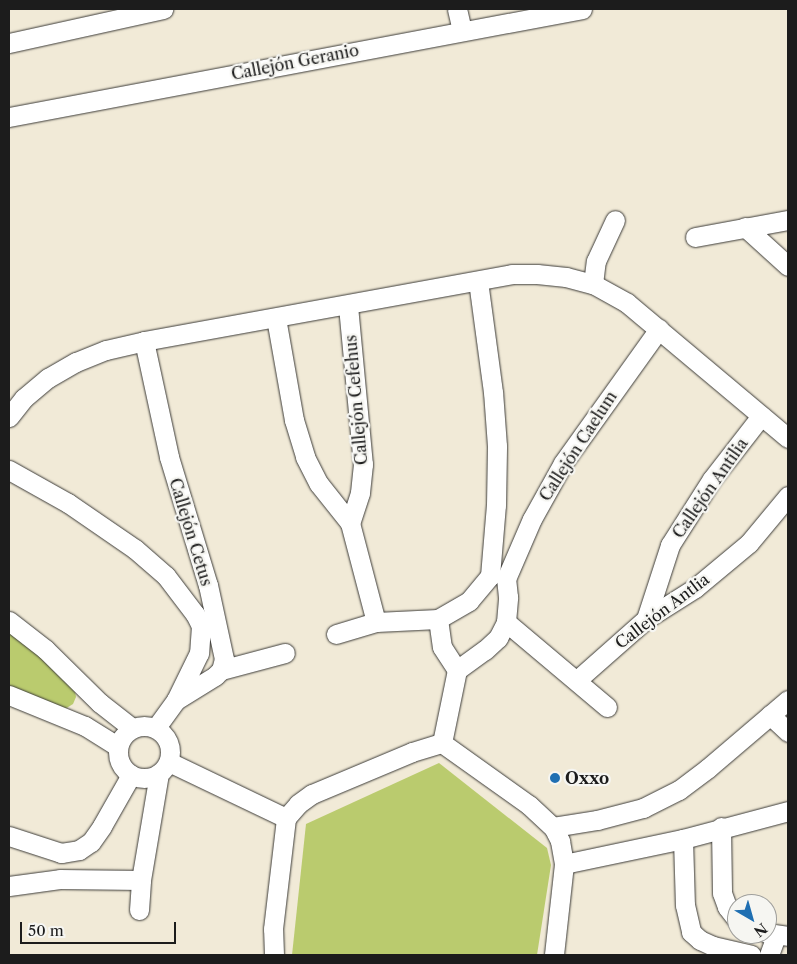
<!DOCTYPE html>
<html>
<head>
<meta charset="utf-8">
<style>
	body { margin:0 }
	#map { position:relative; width:797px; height:964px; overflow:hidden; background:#f1ead7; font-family:"Libre Caslon Text",serif }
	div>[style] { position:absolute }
	.green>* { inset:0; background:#bacb6e }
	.roads { filter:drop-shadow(0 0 1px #3c3b38) drop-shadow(0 0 1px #3c3b38) }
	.street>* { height:19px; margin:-9.5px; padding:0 9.5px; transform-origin:9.5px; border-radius:9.5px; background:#fff }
	.street>.ring { margin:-9.5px; padding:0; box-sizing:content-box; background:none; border:19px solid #fff; border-radius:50% }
	.dots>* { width:14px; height:14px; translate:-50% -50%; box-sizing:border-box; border:2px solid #f6f6f2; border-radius:50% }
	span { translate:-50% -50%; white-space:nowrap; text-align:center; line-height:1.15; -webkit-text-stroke:4.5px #f6f6f2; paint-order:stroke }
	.street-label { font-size:16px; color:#1c1c1c }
	.poi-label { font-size:16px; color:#1c1c1c; font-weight:700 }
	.left { translate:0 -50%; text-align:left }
	.frame { position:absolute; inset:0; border:10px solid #1c1c1c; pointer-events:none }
	.north { position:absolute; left:727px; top:894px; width:50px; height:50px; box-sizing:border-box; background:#f6f6f2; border:1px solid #9f9f9c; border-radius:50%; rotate:142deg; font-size:14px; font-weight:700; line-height:20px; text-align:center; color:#1c1c1c }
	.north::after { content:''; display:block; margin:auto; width:18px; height:22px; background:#1f6fb2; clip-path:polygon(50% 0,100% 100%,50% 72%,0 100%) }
	.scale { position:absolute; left:20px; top:922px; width:156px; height:22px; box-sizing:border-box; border:2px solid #1c1c1c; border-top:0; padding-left:6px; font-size:15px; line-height:18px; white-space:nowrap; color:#1c1c1c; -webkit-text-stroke:4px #f6f6f2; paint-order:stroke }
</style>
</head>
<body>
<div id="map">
	<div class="green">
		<i style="clip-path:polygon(9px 630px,31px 647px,75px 692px,76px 697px,73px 704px,65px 709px,9px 687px)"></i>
		<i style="clip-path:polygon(439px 763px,547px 848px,551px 865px,537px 955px,292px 955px,306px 824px)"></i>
	</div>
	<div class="roads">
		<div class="street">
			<i style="left:457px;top:9px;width:22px;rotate:77deg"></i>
			<i style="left:9px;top:43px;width:158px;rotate:-12.4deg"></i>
			<i style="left:9px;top:117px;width:583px;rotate:-10.67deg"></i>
			<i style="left:745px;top:227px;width:58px;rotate:42.2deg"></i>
			<i style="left:695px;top:237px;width:95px;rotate:-10.4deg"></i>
			<i style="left:593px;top:284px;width:23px;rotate:-83deg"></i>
			<i style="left:596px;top:261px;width:45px;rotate:-65.1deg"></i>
			<i style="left:348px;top:306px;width:159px;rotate:84.6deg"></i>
			<i style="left:363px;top:464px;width:29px;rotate:96deg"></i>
			<i style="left:360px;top:493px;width:32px;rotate:108deg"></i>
			<i style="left:276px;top:318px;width:104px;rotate:80deg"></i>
			<i style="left:294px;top:420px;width:39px;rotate:73deg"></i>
			<i style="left:305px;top:457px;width:30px;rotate:63deg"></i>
			<i style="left:319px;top:484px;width:50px;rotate:51.5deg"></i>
			<i style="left:350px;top:523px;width:102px;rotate:75.3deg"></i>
			<i style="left:376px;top:622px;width:62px;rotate:-2.8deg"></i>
			<i style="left:438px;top:619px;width:28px;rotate:82deg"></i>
			<i style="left:442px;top:647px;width:27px;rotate:57deg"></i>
			<i style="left:144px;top:341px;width:119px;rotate:77.8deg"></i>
			<i style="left:169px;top:457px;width:134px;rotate:73.1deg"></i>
			<i style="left:208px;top:585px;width:76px;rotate:77.8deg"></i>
			<i style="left:224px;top:659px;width:11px;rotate:105deg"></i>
			<i style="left:221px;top:670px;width:8px;rotate:135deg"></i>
			<i style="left:215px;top:676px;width:46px;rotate:148.4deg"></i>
			<i style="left:9px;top:417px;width:24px;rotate:-52deg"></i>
			<i style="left:24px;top:398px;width:31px;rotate:-40deg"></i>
			<i style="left:48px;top:378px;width:32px;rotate:-30deg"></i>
			<i style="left:76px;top:362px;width:32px;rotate:-22deg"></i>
			<i style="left:106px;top:350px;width:39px;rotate:-13deg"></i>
			<i style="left:144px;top:341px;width:374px;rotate:-10.3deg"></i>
			<i style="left:512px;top:274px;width:25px"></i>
			<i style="left:537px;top:274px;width:29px;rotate:6deg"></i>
			<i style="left:566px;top:277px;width:28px;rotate:15deg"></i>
			<i style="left:593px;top:284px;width:39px;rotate:29deg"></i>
			<i style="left:627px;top:303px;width:210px;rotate:40deg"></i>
			<i style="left:9px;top:470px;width:68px;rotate:29.2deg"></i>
			<i style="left:68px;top:503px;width:81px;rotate:34.5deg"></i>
			<i style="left:135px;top:549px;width:41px;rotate:41.1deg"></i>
			<i style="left:166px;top:576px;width:48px;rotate:52.7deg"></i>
			<i style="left:195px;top:614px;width:13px;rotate:63deg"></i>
			<i style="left:201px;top:626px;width:27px;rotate:94deg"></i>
			<i style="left:199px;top:653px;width:52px;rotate:116.1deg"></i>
			<i style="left:176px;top:700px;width:34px;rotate:126deg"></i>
			<i style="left:438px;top:619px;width:36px;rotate:-30deg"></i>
			<i style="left:469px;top:601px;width:33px;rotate:-50deg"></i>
			<i style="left:490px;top:576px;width:71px;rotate:-85.2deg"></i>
			<i style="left:496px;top:505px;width:59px;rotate:-89deg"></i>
			<i style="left:497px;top:446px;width:54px;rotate:-94.2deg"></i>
			<i style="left:493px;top:392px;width:112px;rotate:-97.7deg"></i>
			<i style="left:646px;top:619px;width:78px;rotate:-72deg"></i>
			<i style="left:670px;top:545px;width:78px;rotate:-57.5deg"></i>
			<i style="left:712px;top:479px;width:80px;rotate:-52.1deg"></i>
			<i style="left:9px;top:621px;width:46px;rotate:37.9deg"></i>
			<i style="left:45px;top:649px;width:77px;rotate:44.5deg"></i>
			<i style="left:100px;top:703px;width:41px;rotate:38deg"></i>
			<i style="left:506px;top:622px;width:132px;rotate:40.1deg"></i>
			<i style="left:336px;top:634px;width:42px;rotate:-16.7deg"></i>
			<i style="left:221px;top:670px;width:66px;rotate:-14.9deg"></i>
			<i style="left:577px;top:680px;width:92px;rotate:-41.5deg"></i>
			<i style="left:646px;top:619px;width:58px;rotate:-32.3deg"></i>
			<i style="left:695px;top:588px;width:70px;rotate:-39.8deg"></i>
			<i style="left:749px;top:543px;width:61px;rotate:-50.3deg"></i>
			<i style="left:9px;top:695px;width:82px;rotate:22.2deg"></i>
			<i style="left:85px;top:726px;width:39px;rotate:32deg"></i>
			<i style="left:770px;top:715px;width:25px;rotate:43deg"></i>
			<i class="ring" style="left:118px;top:726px;width:33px;height:33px"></i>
			<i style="left:442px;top:743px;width:75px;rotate:-78.4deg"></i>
			<i style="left:457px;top:670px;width:34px;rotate:-36deg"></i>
			<i style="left:485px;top:650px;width:18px;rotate:-43deg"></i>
			<i style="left:498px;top:638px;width:18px;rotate:-63deg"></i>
			<i style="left:506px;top:622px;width:25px;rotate:-85deg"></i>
			<i style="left:508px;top:597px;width:18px;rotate:-96deg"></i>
			<i style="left:506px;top:579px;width:65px;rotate:-66.6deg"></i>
			<i style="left:532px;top:519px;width:64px;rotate:-61deg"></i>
			<i style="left:563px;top:463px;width:165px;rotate:-54.4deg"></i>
			<i style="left:169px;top:762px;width:130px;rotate:25.6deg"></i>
			<i style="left:553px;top:827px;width:45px;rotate:-9deg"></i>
			<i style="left:597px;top:820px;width:48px;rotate:-14.6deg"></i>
			<i style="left:643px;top:808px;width:40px;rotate:-26.6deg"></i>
			<i style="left:679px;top:790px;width:36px;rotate:-37deg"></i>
			<i style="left:708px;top:768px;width:105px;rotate:-40.4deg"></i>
			<i style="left:721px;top:827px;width:66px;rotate:89.1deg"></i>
			<i style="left:722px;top:893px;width:15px;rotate:70deg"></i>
			<i style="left:727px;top:907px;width:16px;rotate:52deg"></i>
			<i style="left:9px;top:836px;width:55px;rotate:18.1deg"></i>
			<i style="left:61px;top:853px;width:18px;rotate:-9deg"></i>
			<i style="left:79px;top:850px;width:14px;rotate:-34deg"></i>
			<i style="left:91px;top:842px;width:19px;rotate:-55deg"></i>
			<i style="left:102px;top:826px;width:59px;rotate:-60.4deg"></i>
			<i style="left:683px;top:839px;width:66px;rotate:88.3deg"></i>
			<i style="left:685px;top:905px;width:28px;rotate:77deg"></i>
			<i style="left:691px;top:932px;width:12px;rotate:42deg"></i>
			<i style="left:700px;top:940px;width:14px;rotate:25deg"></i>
			<i style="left:713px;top:946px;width:39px;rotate:13deg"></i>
			<i style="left:564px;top:864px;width:122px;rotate:-11.9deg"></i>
			<i style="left:683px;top:839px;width:109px;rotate:-14.9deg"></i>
			<i style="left:9px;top:886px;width:51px;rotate:-7.8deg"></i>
			<i style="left:60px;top:879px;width:81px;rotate:0.7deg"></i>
			<i style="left:139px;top:910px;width:30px;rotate:-86deg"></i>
			<i style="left:141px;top:880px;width:108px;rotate:-80.4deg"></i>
			<i style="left:767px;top:933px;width:21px;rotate:8deg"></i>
			<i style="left:274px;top:955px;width:26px;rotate:-92deg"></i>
			<i style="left:273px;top:929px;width:112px;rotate:-83.3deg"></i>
			<i style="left:286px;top:818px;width:18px;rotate:-49deg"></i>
			<i style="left:298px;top:804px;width:17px;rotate:-36deg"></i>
			<i style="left:312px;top:794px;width:108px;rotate:-22.8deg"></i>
			<i style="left:412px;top:752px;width:31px;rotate:-17deg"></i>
			<i style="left:442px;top:743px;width:107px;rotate:35.5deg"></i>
			<i style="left:529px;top:805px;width:33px;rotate:43deg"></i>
			<i style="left:553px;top:827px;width:16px;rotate:63deg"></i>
			<i style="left:560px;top:841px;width:23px;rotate:80deg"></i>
			<i style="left:564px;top:864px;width:92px;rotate:96.3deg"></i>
			<i style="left:769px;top:955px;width:20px;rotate:-70deg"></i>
		</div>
	</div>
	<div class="dots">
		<i style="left:555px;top:778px;background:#1f6fb2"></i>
	</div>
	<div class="street-label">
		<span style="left:295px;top:62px;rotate:-11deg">Callejón Geranio</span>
		<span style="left:356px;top:400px;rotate:-95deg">Callejón Cefehus</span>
		<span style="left:578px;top:446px;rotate:-57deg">Callejón Caelum</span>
		<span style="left:710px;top:488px;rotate:-55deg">Callejón Antilia</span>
		<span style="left:191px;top:532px;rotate:73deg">Callejón Cetus</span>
		<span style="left:662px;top:611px;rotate:-37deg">Callejón Antlia</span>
	</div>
	<div class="poi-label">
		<span class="left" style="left:565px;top:778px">Oxxo</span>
	</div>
	<div class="frame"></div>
	<div class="north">N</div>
	<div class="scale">50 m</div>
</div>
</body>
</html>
